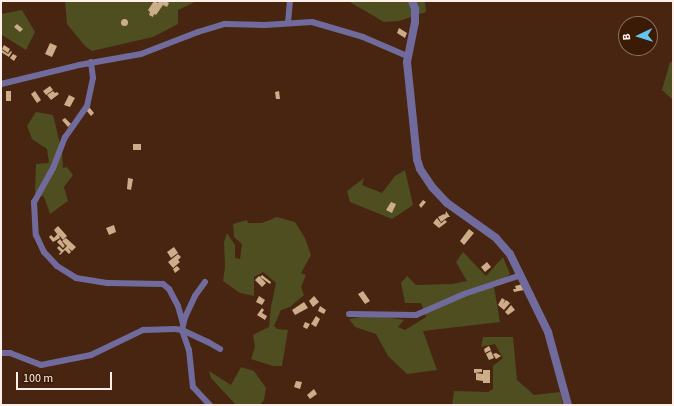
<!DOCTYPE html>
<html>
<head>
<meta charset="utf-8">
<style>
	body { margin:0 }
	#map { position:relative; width:674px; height:406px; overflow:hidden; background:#472511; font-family:"Source Sans 3",sans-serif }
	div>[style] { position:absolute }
	.green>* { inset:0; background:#4e4e20 }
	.building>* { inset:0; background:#cdad89 }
	.round { border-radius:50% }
	.minor>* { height:6px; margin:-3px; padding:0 3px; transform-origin:3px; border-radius:3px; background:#716b9d }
	.tertiary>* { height:8px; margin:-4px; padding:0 4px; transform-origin:4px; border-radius:4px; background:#716b9d }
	span { translate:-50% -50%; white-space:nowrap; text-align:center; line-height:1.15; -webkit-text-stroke:4px #3c1b06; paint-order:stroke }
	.frame { position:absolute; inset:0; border:2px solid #fef0e9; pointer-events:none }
	.north { position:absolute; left:618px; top:16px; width:40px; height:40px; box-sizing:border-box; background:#3c1b06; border:1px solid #8a7061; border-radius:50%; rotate:266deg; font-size:11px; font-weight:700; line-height:16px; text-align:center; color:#fef0e9 }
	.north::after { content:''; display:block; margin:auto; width:14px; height:18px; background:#65c5ee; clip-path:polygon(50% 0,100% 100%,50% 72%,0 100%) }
	.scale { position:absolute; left:16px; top:372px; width:96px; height:18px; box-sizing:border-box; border:2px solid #fef0e9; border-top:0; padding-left:5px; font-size:12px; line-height:14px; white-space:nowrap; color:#fef0e9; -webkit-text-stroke:3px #3c1b06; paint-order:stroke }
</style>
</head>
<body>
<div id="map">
	<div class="green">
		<i style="clip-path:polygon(65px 1px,197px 1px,178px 10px,178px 24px,153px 37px,92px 51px,85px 46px,67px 24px)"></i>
		<i style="clip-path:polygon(348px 1px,425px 1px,426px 12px,399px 21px,384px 22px)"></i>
		<i style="clip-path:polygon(22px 10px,35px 32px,26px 50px,2px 35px,1px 36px,1px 14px)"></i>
		<i style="clip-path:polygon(670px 62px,673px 62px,673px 100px,662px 90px)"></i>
		<i style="clip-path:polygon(36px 112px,53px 115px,62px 152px,63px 168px,67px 167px,73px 175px,64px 187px,68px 201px,50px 214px,44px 197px,35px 193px,36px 164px,49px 163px,47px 149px,32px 139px,27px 126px)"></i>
		<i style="clip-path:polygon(405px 170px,413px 205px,392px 219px,350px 202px,347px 191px,364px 178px,362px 185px,382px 193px,395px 176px)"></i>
		<i style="clip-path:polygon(277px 217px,295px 222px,305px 238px,311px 255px,301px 273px,306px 275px,301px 287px,304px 295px,290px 307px,281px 310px,274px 326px,277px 329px,288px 330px,282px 366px,273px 366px,251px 359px,255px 347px,253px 335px,269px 327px,271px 307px,276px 283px,263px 272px,254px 277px,254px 296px,240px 293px,223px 281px,225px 267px,224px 242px,227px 233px,235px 245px,235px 258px,240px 259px,242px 244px,234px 237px,233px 224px,247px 220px,248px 223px,262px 223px)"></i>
		<i style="clip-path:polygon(463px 252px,486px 276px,503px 257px,510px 274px,494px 287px,500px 322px,423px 331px,437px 370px,407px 374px,388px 356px,376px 334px,355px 327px,349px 319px,373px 315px,404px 320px,398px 327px,405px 330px,410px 327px,426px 317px,421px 303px,405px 303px,401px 283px,407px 276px,416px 285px,452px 284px,467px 281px,456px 262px)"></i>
		<i style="clip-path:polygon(483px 337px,513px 337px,517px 380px,534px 395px,560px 392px,563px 405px,452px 405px,454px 391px,488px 392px,493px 389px,493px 366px,503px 358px,495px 344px,481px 347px)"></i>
		<i style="clip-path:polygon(241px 367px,254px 371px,266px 388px,264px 400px,260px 405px,236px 405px,211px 378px,209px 371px,231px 385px)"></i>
	</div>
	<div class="building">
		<i style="clip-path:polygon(154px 1px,158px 3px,159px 1px,166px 1px,169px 3px,167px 7px,163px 5px,156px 15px,154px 14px,153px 17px,149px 15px,150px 12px,148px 10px)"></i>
		<i class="round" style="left:120.5px;top:18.5px;width:7px;height:7px"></i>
		<i style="clip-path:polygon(17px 24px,23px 29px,20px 32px,14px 27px)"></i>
		<i style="clip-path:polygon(399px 28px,407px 33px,405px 38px,397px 33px)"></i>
		<i style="clip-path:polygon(50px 43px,57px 46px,52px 57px,45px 54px)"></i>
		<i style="clip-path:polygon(4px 45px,10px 49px,8px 53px,2px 49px)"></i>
		<i style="clip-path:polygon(2px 50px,8px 54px,11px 51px,12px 52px,9px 57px,1px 52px)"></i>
		<i style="clip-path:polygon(13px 54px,17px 56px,14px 61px,10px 58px)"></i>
		<i style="clip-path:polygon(50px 86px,53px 90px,46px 95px,43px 91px)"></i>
		<i style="clip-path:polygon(6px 91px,11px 91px,11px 101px,6px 101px)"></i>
		<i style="clip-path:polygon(35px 91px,41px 100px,37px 103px,31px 94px)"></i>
		<i style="clip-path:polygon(53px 91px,55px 93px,57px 92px,59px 94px,51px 100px,47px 95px)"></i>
		<i style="clip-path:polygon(279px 91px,280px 99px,276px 99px,275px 92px)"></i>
		<i style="clip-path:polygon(69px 95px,75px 98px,70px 107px,64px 105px)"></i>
		<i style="clip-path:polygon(89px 107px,94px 113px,91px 116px,86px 110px)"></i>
		<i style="clip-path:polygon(65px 118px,71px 124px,68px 127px,62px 120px)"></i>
		<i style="clip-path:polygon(133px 144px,141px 144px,141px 150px,133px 150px)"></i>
		<i style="clip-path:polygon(128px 178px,133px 179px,131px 190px,127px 189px)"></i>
		<i style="clip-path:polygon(423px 200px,426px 202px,421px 208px,419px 205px)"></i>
		<i style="clip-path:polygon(391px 202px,396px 204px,392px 213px,386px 210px)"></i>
		<i style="clip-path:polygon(446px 211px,450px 217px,448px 217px,441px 222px,438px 217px,444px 214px,445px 215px)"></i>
		<i style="clip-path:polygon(437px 218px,441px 223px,439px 225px,445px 220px,447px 222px,439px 228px,433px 223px)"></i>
		<i style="clip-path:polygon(114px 225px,116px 232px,109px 235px,106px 228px)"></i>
		<i style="clip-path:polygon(58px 226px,67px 236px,63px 240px,59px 235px,60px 238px,53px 242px,49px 237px,51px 235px,54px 238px,59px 232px,57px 234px,54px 230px)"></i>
		<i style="clip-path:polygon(469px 229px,474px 233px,464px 245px,460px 241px)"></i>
		<i style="clip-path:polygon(66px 238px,76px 247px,72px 251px,68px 248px,71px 252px,69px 254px,65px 250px,60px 255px,59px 254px,61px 252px,57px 248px,59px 246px,63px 250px,67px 246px,62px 241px)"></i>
		<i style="clip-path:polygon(60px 239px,65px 246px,63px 248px,57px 242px)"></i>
		<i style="clip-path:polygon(174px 247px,178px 253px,171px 258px,167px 252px)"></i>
		<i style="clip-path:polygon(178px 254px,181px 257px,178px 260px,180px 262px,173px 268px,168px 262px)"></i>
		<i style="clip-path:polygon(487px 262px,491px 267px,485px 272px,481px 267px)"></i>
		<i style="clip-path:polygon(177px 266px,180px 269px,175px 273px,173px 269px)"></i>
		<i style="clip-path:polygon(262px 275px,271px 282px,270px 284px,260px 277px)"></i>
		<i style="clip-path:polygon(259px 276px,266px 283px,262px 287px,255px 280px)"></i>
		<i style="clip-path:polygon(523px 284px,524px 290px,514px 292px,513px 289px,516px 289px,515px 286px)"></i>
		<i style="clip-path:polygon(363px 291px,370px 301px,365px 304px,358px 294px)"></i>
		<i style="clip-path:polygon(259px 296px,265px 300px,262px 305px,256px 302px)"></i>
		<i style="clip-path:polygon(314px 296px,319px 302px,313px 307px,309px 301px)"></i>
		<i style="clip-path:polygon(502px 298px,505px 300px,503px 304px,506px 300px,510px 303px,504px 310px,498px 305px)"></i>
		<i style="clip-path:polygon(304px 302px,308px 308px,295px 315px,292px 310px)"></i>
		<i style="clip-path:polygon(511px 305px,515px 310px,508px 315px,505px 312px)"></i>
		<i style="clip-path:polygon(320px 306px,326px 310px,324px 314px,318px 311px)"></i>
		<i style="clip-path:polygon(262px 308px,264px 310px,262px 313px,267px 316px,265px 320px,257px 315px)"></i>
		<i style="clip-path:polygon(316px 316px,320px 319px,316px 327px,311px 324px)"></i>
		<i style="clip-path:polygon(305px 322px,310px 324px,307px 329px,303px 327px)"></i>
		<i style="clip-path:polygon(489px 346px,491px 350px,485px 353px,484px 349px)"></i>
		<i style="clip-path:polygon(491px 351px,494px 358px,489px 360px,486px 354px)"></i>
		<i style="clip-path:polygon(496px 353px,501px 356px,496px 359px,493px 354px)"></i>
		<i style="clip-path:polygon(474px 369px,482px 369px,482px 372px,474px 373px)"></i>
		<i style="clip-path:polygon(483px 370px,490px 370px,490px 383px,483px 383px)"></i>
		<i style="clip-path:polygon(476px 373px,483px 374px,483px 381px,476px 380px)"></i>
		<i style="clip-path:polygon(296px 381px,302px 382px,300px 389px,294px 387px)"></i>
		<i style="clip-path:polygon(314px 389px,317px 394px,310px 399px,307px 395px)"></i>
	</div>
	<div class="minor">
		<i style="left:288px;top:23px;width:22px;rotate:-85deg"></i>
		<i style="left:91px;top:62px;width:16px;rotate:83deg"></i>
		<i style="left:93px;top:78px;width:29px;rotate:102deg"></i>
		<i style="left:87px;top:106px;width:38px;rotate:125deg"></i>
		<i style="left:65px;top:137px;width:33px;rotate:111deg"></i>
		<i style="left:53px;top:168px;width:39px;rotate:119deg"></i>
		<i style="left:34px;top:202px;width:33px;rotate:87deg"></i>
		<i style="left:36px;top:235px;width:19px;rotate:65deg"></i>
		<i style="left:44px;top:252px;width:19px;rotate:47deg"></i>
		<i style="left:57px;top:266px;width:22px;rotate:32deg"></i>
		<i style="left:76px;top:278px;width:33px;rotate:9deg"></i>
		<i style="left:109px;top:283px;width:54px;rotate:1.1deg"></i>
		<i style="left:163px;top:284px;width:8px;rotate:40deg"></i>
		<i style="left:169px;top:289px;width:19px;rotate:62deg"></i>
		<i style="left:178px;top:306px;width:19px;rotate:74deg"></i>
		<i style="left:1px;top:84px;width:80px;rotate:-13.7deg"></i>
		<i style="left:79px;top:65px;width:63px;rotate:-10.1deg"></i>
		<i style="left:141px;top:54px;width:61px;rotate:-21.1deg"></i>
		<i style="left:198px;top:32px;width:28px;rotate:-17deg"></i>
		<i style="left:225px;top:24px;width:40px;rotate:1.4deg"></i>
		<i style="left:265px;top:25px;width:47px;rotate:-3.7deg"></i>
		<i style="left:312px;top:22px;width:53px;rotate:16.4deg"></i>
		<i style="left:363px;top:37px;width:48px;rotate:23.4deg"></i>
		<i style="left:205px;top:282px;width:17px;rotate:126deg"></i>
		<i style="left:195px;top:296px;width:23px;rotate:115deg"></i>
		<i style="left:185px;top:317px;width:13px;rotate:103deg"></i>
		<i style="left:182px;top:330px;width:21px;rotate:71deg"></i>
		<i style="left:189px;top:350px;width:37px;rotate:84deg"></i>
		<i style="left:193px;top:387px;width:25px;rotate:47deg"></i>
		<i style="left:349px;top:314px;width:67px;rotate:0.9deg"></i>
		<i style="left:416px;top:315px;width:52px;rotate:-23.6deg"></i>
		<i style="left:464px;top:294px;width:60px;rotate:-18.4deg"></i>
		<i style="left:1px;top:353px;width:9px"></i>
		<i style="left:10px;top:353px;width:33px;rotate:21deg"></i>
		<i style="left:41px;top:365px;width:51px;rotate:-11.3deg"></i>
		<i style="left:91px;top:355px;width:58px;rotate:-25.7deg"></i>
		<i style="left:143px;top:330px;width:32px;rotate:-2deg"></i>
		<i style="left:175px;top:329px;width:7px;rotate:8deg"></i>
		<i style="left:182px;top:330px;width:29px;rotate:25deg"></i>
		<i style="left:208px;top:342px;width:14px;rotate:30deg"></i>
	</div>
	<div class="tertiary">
		<i style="left:412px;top:1px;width:9px;rotate:69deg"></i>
		<i style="left:415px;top:9px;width:13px;rotate:90deg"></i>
		<i style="left:415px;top:22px;width:41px;rotate:101.3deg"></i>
		<i style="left:407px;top:62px;width:98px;rotate:84.1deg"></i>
		<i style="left:417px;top:159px;width:10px;rotate:73deg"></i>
		<i style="left:420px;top:169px;width:22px;rotate:56deg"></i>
		<i style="left:432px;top:187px;width:22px;rotate:47deg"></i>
		<i style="left:447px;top:203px;width:60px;rotate:35.5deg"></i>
		<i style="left:496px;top:238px;width:21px;rotate:49deg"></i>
		<i style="left:510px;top:254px;width:87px;rotate:64deg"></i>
		<i style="left:548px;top:332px;width:76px;rotate:74.7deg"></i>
	</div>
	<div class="frame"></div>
	<div class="north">B</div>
	<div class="scale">100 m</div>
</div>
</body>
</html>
